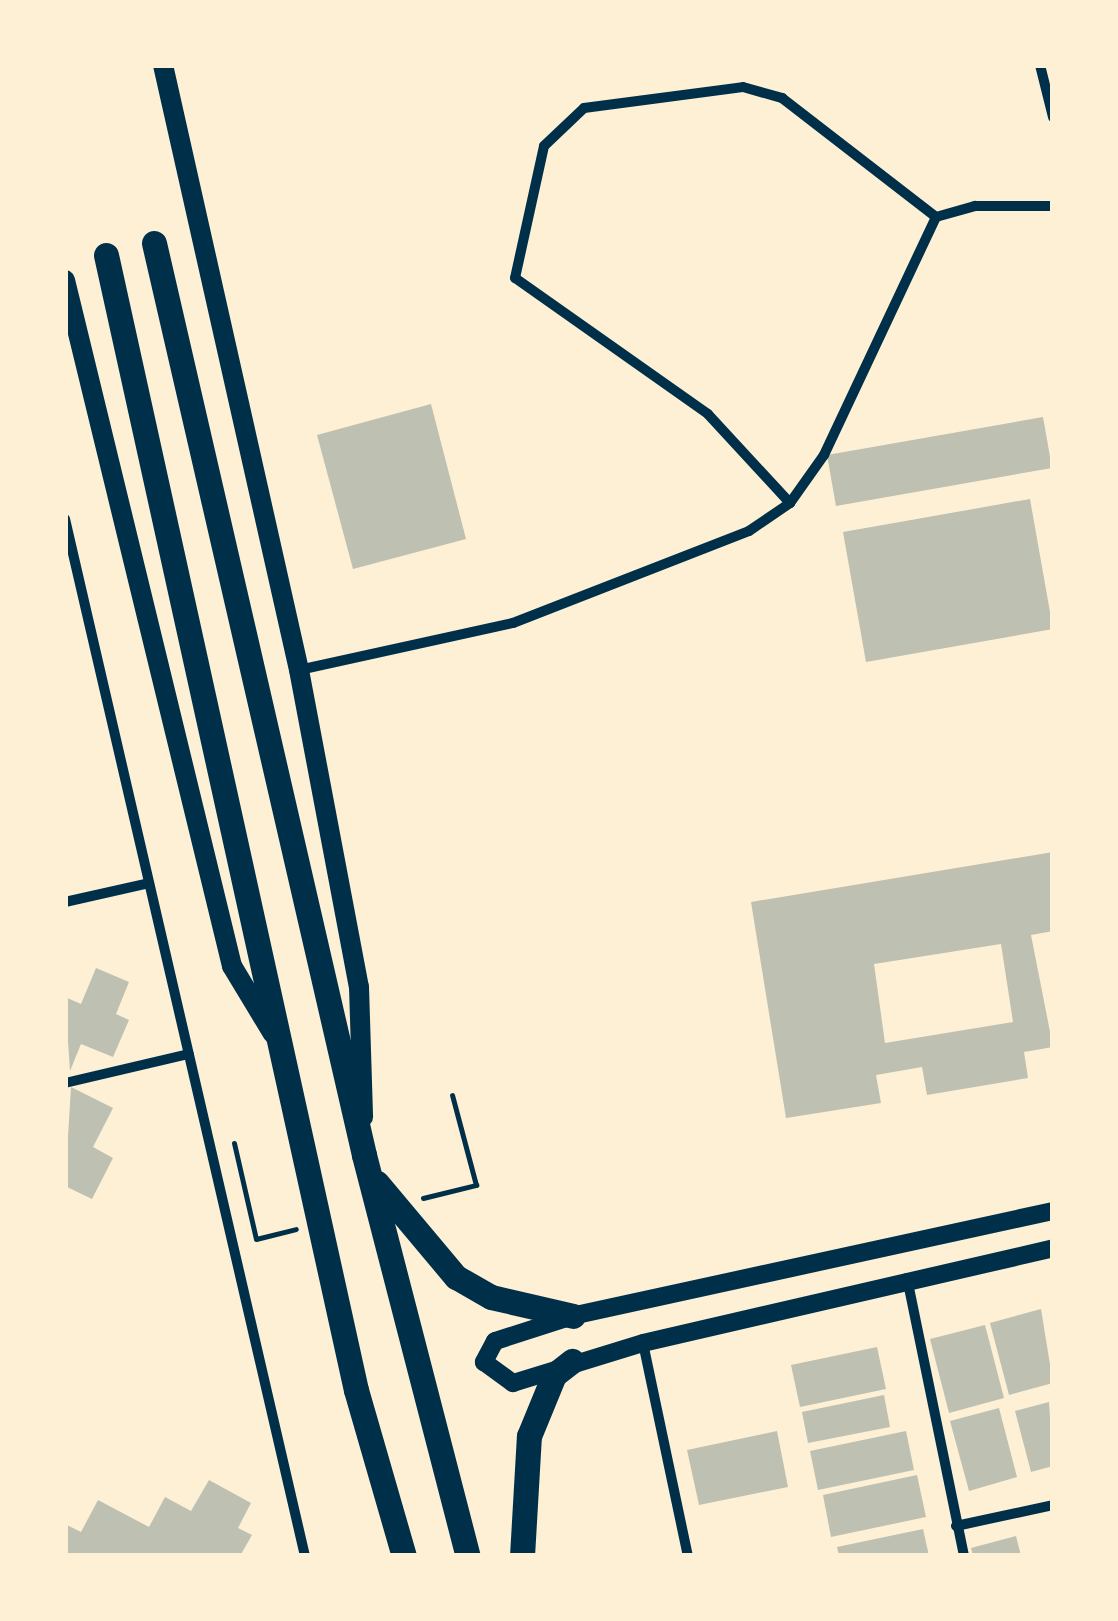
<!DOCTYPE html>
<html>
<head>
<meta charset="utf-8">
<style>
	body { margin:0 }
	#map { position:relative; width:1118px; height:1621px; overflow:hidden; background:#fdf0d5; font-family:"Asap Condensed",sans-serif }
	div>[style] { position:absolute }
	.building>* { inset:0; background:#bec0b2 }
	.path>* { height:5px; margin:-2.5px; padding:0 2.5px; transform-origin:2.5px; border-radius:2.5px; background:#003049 }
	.minor>* { height:10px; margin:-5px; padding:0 5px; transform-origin:5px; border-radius:5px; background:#003049 }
	.tertiary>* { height:18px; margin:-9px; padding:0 9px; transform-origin:9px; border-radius:9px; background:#003049 }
	.secondary>* { height:20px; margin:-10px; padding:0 10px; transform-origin:10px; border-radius:10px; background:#003049 }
	.primary>* { height:25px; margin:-12.5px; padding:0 12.5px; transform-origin:12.5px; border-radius:12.5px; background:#003049 }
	span { translate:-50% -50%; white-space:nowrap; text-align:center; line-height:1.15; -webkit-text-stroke:10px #fdf0d5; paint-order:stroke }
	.frame { position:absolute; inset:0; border:68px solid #fdf0d5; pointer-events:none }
</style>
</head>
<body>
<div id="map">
	<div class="building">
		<i style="clip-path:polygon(431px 404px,466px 539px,353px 569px,317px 435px)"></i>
		<i style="clip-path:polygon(1043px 417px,1052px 468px,836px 506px,827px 455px)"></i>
		<i style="clip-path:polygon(1030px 499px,1053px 629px,866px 662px,843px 532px)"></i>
		<i style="clip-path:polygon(evenodd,1053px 852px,1053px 931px,1031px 935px,1053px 1047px,1024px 1052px,1028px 1078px,927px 1095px,922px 1067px,876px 1075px,881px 1103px,786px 1118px,751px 902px,1053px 852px,1001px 944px,1013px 1022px,885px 1043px,874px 964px,1001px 944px)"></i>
		<i style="clip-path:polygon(96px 968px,129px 982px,116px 1014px,129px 1020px,113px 1057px,81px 1044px,70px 1071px,65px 997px,81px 1004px)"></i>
		<i style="clip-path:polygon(71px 1087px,113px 1108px,93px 1147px,113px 1158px,92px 1199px,65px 1186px)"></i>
		<i style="clip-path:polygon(1041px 1309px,1053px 1383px,1009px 1395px,990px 1323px)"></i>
		<i style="clip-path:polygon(985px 1325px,1004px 1398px,949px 1413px,930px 1339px)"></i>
		<i style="clip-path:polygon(877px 1347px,886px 1389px,800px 1407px,791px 1365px)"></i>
		<i style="clip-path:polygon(884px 1395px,890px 1427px,808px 1443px,802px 1412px)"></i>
		<i style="clip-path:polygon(1049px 1402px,1053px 1466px,1031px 1472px,1015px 1411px)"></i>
		<i style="clip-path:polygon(999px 1408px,1017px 1477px,969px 1491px,950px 1421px)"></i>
		<i style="clip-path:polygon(777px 1431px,788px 1487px,699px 1505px,687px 1450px)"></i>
		<i style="clip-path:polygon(906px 1431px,914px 1470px,818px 1490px,810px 1451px)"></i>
		<i style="clip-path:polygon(917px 1475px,926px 1517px,831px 1537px,823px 1495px)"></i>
		<i style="clip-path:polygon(209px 1480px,251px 1503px,238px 1528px,252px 1535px,240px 1556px,65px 1556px,65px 1524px,81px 1532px,98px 1500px,149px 1527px,165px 1497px,191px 1511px)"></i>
		<i style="clip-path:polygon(923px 1529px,929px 1556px,839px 1556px,837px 1547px)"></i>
		<i style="clip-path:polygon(1016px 1536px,1021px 1556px,973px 1556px,971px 1548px)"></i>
	</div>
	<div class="path">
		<i style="left:234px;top:1143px;width:98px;rotate:77.1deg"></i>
		<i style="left:256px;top:1239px;width:41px;rotate:-14deg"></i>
		<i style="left:423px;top:1198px;width:55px;rotate:-13.8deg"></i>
		<i style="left:476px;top:1185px;width:93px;rotate:-104.9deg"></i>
	</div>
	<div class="minor">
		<i style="left:1040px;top:65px;width:54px;rotate:76deg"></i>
		<i style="left:790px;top:503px;width:121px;rotate:-132.7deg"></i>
		<i style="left:708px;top:414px;width:236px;rotate:-144.8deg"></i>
		<i style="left:515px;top:278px;width:135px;rotate:-77.6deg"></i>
		<i style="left:544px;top:146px;width:55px;rotate:-43.5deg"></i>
		<i style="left:584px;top:108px;width:160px;rotate:-7.5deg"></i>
		<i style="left:743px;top:87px;width:41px;rotate:15.8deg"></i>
		<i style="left:782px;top:98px;width:195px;rotate:37.7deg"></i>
		<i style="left:65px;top:519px;width:1064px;rotate:76.97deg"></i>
		<i style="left:299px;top:670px;width:219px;rotate:-12.4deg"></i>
		<i style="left:513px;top:623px;width:253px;rotate:-21.3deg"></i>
		<i style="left:749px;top:531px;width:50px;rotate:-34.3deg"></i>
		<i style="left:790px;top:503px;width:59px;rotate:-54.7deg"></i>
		<i style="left:824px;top:455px;width:263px;rotate:-64.8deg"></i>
		<i style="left:936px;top:217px;width:41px;rotate:-15.8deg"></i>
		<i style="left:975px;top:206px;width:78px"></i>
		<i style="left:65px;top:902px;width:86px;rotate:-12.7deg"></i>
		<i style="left:65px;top:1083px;width:127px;rotate:-13.2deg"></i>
		<i style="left:907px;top:1278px;width:284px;rotate:78.4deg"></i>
		<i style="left:643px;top:1343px;width:218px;rotate:78.1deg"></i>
		<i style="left:956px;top:1526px;width:99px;rotate:-12.2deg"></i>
	</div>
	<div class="tertiary">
		<i style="left:1053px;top:1211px;width:491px;rotate:167.7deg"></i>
		<i style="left:573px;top:1316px;width:82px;rotate:162.2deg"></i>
		<i style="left:495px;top:1341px;width:24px;rotate:118deg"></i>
		<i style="left:484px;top:1362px;width:36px;rotate:36deg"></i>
		<i style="left:513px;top:1383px;width:136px;rotate:-17.1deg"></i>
		<i style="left:643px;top:1343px;width:421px;rotate:-13deg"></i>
	</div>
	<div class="secondary">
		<i style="left:163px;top:65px;width:620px;rotate:77.33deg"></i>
		<i style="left:299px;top:670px;width:323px;rotate:79.3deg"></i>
		<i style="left:359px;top:987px;width:130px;rotate:88.2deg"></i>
		<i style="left:65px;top:280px;width:706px;rotate:76.32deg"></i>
		<i style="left:232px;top:966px;width:79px;rotate:58.9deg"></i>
	</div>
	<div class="primary">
		<i style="left:154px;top:243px;width:936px;rotate:77.03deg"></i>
		<i style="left:364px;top:1155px;width:414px;rotate:75.5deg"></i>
		<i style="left:106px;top:255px;width:1162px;rotate:77.58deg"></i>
		<i style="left:356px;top:1390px;width:173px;rotate:73.9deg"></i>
		<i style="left:377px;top:1183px;width:123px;rotate:50deg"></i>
		<i style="left:456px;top:1277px;width:40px;rotate:29.7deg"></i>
		<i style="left:491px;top:1297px;width:84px;rotate:13deg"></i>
		<i style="left:522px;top:1556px;width:120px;rotate:-86.7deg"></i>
		<i style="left:529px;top:1436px;width:66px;rotate:-67.7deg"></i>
		<i style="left:554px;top:1375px;width:23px;rotate:-38deg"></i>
	</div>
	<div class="frame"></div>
</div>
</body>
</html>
